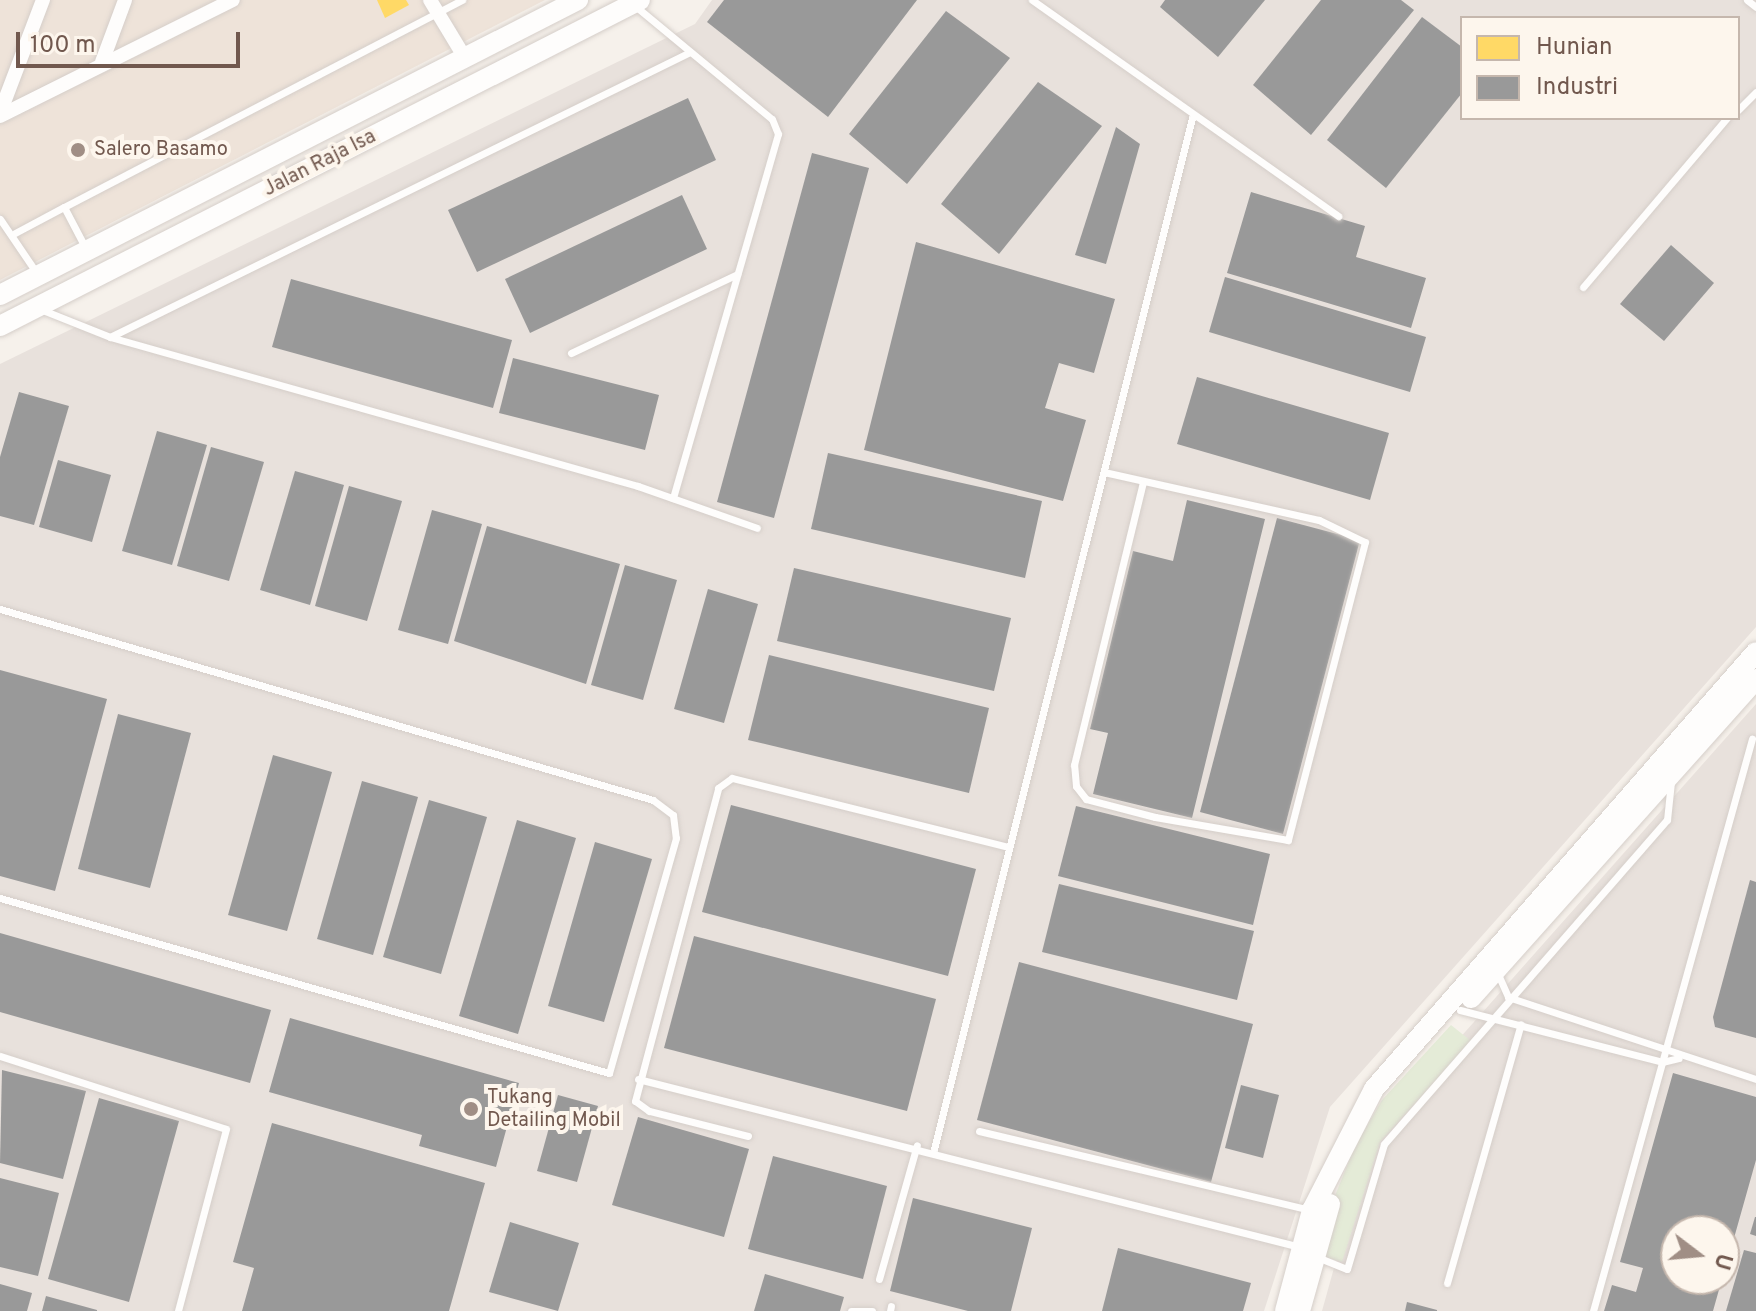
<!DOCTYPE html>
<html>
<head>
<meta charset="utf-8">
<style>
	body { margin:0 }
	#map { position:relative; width:1756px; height:1311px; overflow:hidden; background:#f6f1eb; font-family:Overpass,sans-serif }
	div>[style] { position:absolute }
	.residential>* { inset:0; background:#eee3d9 }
	.industrial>* { inset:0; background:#e8e1dc }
	.green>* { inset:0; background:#e4ebd7 }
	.homes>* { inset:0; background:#ffd966 }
	.industry>* { inset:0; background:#999 }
	.roads { filter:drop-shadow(0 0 2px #d5cec9) drop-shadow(0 0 2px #d5cec9) }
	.service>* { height:7px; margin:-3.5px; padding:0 3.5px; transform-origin:3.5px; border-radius:3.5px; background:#fefdfc }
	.minor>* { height:14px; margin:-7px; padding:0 7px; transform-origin:7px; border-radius:7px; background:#fefdfc }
	.secondary>* { height:20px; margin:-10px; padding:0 10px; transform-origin:10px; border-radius:10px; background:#fefdfc }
	.dots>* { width:22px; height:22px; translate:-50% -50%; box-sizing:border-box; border:4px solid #fdf6ed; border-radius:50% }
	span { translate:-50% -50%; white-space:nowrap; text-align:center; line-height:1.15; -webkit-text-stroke:8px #fdf6ed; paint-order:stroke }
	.poi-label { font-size:20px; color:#71584e }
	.left { translate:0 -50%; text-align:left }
	.street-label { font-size:20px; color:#71584e }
	.legend { position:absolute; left:1460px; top:16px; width:280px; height:104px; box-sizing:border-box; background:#fdf6ed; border:2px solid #c5b7ad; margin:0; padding:10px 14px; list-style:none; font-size:24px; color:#71584e }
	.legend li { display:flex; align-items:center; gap:16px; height:40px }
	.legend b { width:40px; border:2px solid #c5b7ad }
	.north { position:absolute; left:1660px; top:1215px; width:80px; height:80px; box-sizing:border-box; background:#fdf6ed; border:2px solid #c5b7ad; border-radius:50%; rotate:106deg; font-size:22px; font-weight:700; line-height:32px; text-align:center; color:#71584e }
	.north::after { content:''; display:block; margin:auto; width:28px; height:36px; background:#a08e85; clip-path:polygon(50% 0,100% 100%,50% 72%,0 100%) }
	.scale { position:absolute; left:16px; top:32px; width:224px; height:36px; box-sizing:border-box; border:4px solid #71584e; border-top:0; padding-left:10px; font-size:24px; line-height:28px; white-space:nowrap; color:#71584e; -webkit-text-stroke:6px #fdf6ed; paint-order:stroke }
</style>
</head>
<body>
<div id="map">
	<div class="residential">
		<i style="clip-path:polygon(0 0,545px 0,0 280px)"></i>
	</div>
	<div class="industrial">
		<i style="clip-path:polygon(evenodd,712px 0,1756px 0,1756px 627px,1330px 1107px,1264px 1311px,0 1311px,0 364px,695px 24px,712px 0,1462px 18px,1738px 18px,1738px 118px,1462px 118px,1462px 18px)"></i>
		<i style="clip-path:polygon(evenodd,1756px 704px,1756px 1311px,1322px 1311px,1366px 1153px,1395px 1111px,1756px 704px,1676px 1231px,1724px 1231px,1724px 1279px,1676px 1279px,1676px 1231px)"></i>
	</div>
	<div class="green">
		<i style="clip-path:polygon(1451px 1025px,1471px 1041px,1380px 1142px,1342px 1262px,1325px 1257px,1328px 1213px,1355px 1146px,1382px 1100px)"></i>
	</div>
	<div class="homes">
		<i style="clip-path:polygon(377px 0,406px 0,409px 5px,385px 18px)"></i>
	</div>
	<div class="industry">
		<i style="clip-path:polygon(724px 0,917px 0,828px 117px,707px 22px)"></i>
		<i style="clip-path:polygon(1165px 0,1265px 0,1218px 57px,1160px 7px)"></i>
		<i style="clip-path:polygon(1321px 0,1401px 0,1414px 10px,1311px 135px,1253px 85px)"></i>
		<i style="clip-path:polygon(946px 11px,1010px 58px,907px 184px,849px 134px)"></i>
		<i style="clip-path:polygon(1422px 17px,1462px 47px,1462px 93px,1386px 188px,1327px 140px)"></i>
		<i style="clip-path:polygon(1038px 82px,1102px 126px,999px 254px,941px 204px)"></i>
		<i style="clip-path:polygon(688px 98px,716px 160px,477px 272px,448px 210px)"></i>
		<i style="clip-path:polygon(1116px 127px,1140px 144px,1106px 264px,1075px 255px)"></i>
		<i style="clip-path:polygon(812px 153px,869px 168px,774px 518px,717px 502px)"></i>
		<i style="clip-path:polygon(1251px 192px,1365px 226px,1356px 257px,1426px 278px,1411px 328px,1227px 273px)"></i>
		<i style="clip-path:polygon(682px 195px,707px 249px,530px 333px,505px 279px)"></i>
		<i style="clip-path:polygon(916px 242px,1115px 299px,1094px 373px,1059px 363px,1045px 408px,1086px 420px,1063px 501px,864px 450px)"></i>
		<i style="clip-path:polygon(1671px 245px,1714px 283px,1664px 341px,1620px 304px)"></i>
		<i style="clip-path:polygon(1225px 277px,1426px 337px,1410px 392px,1209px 332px)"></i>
		<i style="clip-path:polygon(291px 279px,512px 340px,493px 408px,272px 347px)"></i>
		<i style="clip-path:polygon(513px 358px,659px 395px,645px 450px,499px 413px)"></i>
		<i style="clip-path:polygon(1197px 377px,1389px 433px,1370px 500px,1177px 444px)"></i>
		<i style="clip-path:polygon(19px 392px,69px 406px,34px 525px,0 516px,0 457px)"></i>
		<i style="clip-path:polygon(157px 431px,207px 445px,172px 565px,122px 551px)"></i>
		<i style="clip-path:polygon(211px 447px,264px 462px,229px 581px,177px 566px)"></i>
		<i style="clip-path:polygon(828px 453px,1042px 501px,1025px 578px,811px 529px)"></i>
		<i style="clip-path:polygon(58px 460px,111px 475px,92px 542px,39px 527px)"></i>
		<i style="clip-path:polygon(295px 471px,344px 485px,310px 605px,260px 590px)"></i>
		<i style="clip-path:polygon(349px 486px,402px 501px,367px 621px,315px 606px)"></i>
		<i style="clip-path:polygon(1187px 500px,1265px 519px,1192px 818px,1093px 794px,1108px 733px,1090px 729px,1133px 551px,1173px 561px)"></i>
		<i style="clip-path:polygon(432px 510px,482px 524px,448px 644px,398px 630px)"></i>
		<i style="clip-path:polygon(1277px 518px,1360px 540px,1283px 834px,1200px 812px)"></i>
		<i style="clip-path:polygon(487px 526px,620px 564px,586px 684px,454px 641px)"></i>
		<i style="clip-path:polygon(625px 565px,677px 580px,643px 700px,591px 685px)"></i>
		<i style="clip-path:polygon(794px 568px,1011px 618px,994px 691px,777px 641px)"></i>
		<i style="clip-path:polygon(708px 589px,758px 604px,724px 723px,674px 709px)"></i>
		<i style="clip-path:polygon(769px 655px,989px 708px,969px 793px,748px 740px)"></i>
		<i style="clip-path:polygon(0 670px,107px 699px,55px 891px,0 876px)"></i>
		<i style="clip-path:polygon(118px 714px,191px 733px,150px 888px,78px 869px)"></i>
		<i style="clip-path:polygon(273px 755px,332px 772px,287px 931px,228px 915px)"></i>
		<i style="clip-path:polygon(362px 781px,418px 797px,373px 955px,317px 939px)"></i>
		<i style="clip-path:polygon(429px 800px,487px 817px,441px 974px,383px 957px)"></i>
		<i style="clip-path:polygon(731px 805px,976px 869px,948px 976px,702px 912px)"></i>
		<i style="clip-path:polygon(1076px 806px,1270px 854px,1253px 925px,1058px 876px)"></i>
		<i style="clip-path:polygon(517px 820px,576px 838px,518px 1034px,459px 1016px)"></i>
		<i style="clip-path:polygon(595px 842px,652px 859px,604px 1022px,548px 1006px)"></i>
		<i style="clip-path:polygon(1750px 880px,1756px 882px,1756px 1038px,1715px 1027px,1713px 1017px)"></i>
		<i style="clip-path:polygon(1059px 884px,1254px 931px,1237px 1000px,1042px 952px)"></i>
		<i style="clip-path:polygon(0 933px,271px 1010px,250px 1083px,0 1012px)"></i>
		<i style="clip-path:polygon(694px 936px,936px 999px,907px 1111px,664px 1048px)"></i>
		<i style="clip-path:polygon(1019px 962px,1253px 1024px,1211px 1182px,977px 1120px)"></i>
		<i style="clip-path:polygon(290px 1018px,519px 1083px,496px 1167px,419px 1146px,422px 1135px,269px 1092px)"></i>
		<i style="clip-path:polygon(2px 1070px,86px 1091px,63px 1179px,0 1163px)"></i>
		<i style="clip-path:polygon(1673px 1073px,1756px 1097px,1756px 1160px,1725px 1270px,1724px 1231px,1676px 1231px,1676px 1279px,1722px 1279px,1713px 1311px,1604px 1311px,1612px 1285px,1636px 1292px,1643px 1268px,1620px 1262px)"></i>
		<i style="clip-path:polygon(1241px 1085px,1279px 1095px,1263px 1158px,1225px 1148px)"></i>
		<i style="clip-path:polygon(558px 1095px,598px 1106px,577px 1182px,537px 1171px)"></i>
		<i style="clip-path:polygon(99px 1098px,179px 1121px,129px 1302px,48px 1279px)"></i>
		<i style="clip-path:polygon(638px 1117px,749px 1149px,724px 1237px,612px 1205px)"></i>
		<i style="clip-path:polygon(272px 1123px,485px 1183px,449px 1311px,242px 1311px,254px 1268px,233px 1262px)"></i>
		<i style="clip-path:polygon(773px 1156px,887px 1186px,863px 1279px,748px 1249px)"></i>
		<i style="clip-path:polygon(0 1178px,59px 1193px,38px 1276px,0 1267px)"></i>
		<i style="clip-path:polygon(913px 1198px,1032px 1228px,1011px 1311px,968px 1311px,890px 1291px)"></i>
		<i style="clip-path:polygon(1755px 1217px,1756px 1217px,1756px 1236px,1750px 1234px)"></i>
		<i style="clip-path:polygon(510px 1222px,579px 1243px,558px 1311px,489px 1292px)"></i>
		<i style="clip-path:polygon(1118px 1248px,1251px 1283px,1243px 1311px,1102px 1311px)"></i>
		<i style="clip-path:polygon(1744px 1250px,1756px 1253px,1756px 1311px,1726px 1311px)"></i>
		<i style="clip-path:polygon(765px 1274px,844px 1297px,840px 1311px,754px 1311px)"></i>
		<i style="clip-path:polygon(0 1284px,32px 1293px,27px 1311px,0 1311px)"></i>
		<i style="clip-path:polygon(46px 1296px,97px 1310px,97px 1311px,42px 1311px)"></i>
		<i style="clip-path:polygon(1407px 1302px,1437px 1310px,1437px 1311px,1405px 1311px)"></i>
	</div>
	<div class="roads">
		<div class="service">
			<i style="left:1032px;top:0;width:375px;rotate:35.2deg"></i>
			<i style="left:1747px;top:0;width:11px;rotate:38deg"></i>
			<i style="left:634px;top:5px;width:179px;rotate:39.6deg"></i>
			<i style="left:772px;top:119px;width:16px;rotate:68deg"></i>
			<i style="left:778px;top:134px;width:379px;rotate:106.1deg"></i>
			<i style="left:1738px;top:110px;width:25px;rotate:-45deg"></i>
			<i style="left:0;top:219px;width:64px;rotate:55.8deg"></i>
			<i style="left:15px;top:233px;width:55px;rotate:-28deg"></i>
			<i style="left:85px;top:247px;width:45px;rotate:-117.7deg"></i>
			<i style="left:64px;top:207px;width:449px;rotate:-27.5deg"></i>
			<i style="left:1583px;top:287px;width:222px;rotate:-49.6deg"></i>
			<i style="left:40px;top:309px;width:75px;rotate:21.8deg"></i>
			<i style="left:110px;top:337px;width:549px;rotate:15.76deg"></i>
			<i style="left:638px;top:486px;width:126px;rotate:19.4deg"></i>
			<i style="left:110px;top:337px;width:646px;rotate:-26.17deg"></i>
			<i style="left:571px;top:353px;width:184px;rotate:-25.4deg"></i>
			<i style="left:1104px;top:472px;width:220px;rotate:12.6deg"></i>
			<i style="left:1319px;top:520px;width:51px;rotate:25.6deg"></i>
			<i style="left:1365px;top:542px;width:308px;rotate:104.5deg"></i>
			<i style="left:1288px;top:840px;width:135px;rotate:-170.2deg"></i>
			<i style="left:1155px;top:817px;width:71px;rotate:-165.4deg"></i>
			<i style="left:1086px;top:799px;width:16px;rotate:-128deg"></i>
			<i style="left:1076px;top:786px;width:21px;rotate:-95deg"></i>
			<i style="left:1074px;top:765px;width:291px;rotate:-76.3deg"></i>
			<i style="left:0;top:609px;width:680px;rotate:16.3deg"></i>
			<i style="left:653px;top:800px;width:25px;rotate:37deg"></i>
			<i style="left:673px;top:815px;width:23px;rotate:83deg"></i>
			<i style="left:676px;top:838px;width:244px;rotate:105.9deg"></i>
			<i style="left:609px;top:1073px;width:634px;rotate:-163.97deg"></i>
			<i style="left:1497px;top:972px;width:27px;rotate:66deg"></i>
			<i style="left:1508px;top:997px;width:261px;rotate:18.3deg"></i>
			<i style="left:1460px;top:1010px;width:209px;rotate:14.4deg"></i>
			<i style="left:1662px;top:1062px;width:17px;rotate:-13deg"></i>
			<i style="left:0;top:1056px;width:237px;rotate:17.9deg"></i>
			<i style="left:226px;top:1129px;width:188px;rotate:104.8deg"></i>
			<i style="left:638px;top:1079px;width:683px;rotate:14.24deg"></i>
			<i style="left:979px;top:1131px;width:340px;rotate:13.4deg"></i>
			<i style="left:748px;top:1136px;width:102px;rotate:-165.8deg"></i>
			<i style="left:649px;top:1111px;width:17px;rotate:-144deg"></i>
			<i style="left:635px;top:1101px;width:324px;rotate:-75.1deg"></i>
			<i style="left:718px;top:788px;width:17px;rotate:-36deg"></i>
			<i style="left:732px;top:778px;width:285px;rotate:14deg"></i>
			<i style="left:934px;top:1149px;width:1063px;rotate:-75.95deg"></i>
			<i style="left:1317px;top:1257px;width:32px;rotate:22deg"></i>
			<i style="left:1347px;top:1269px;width:130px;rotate:-73.5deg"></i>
			<i style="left:1384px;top:1144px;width:430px;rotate:-48.9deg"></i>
			<i style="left:1667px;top:820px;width:39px;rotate:-84deg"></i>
			<i style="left:879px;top:1279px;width:139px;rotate:-74.2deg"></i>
			<i style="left:1447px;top:1283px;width:269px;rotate:-74.1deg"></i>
			<i style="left:851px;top:1311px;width:21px"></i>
			<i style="left:890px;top:1311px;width:5px;rotate:-79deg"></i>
			<i style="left:1593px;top:1311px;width:594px;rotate:-74.47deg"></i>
		</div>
		<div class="minor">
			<i style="left:430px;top:0;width:68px;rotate:58.9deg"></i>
			<i style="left:102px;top:62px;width:66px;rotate:-69.6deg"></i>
			<i style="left:0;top:113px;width:121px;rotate:-69.2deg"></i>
			<i style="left:0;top:116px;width:260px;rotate:-26.5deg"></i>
		</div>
		<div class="secondary">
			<i style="left:0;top:295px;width:649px;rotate:-27.04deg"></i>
			<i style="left:0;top:326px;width:718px;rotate:-26.99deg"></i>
			<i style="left:1471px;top:998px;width:428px;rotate:-48.2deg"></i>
			<i style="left:1285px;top:1311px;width:105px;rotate:-75deg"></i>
			<i style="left:1312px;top:1210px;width:136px;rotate:-62.9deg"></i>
			<i style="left:1374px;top:1089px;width:580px;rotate:-48.84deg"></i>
			<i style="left:1300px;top:1311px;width:111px;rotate:-74.3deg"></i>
		</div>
	</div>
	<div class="dots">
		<i style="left:78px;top:150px;background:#a08e85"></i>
		<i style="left:471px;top:1109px;background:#a08e85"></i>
	</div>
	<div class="poi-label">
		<span class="left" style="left:94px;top:150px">Salero Basamo</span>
		<span class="left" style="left:487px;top:1110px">Tukang<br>Detailing Mobil</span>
	</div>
	<div class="street-label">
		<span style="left:320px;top:164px;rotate:-27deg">Jalan Raja Isa</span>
	</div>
	<ul class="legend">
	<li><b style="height:22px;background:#ffd966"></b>Hunian</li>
	<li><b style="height:22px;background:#999"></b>Industri</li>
	</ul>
	<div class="north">U</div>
	<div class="scale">100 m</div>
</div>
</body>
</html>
